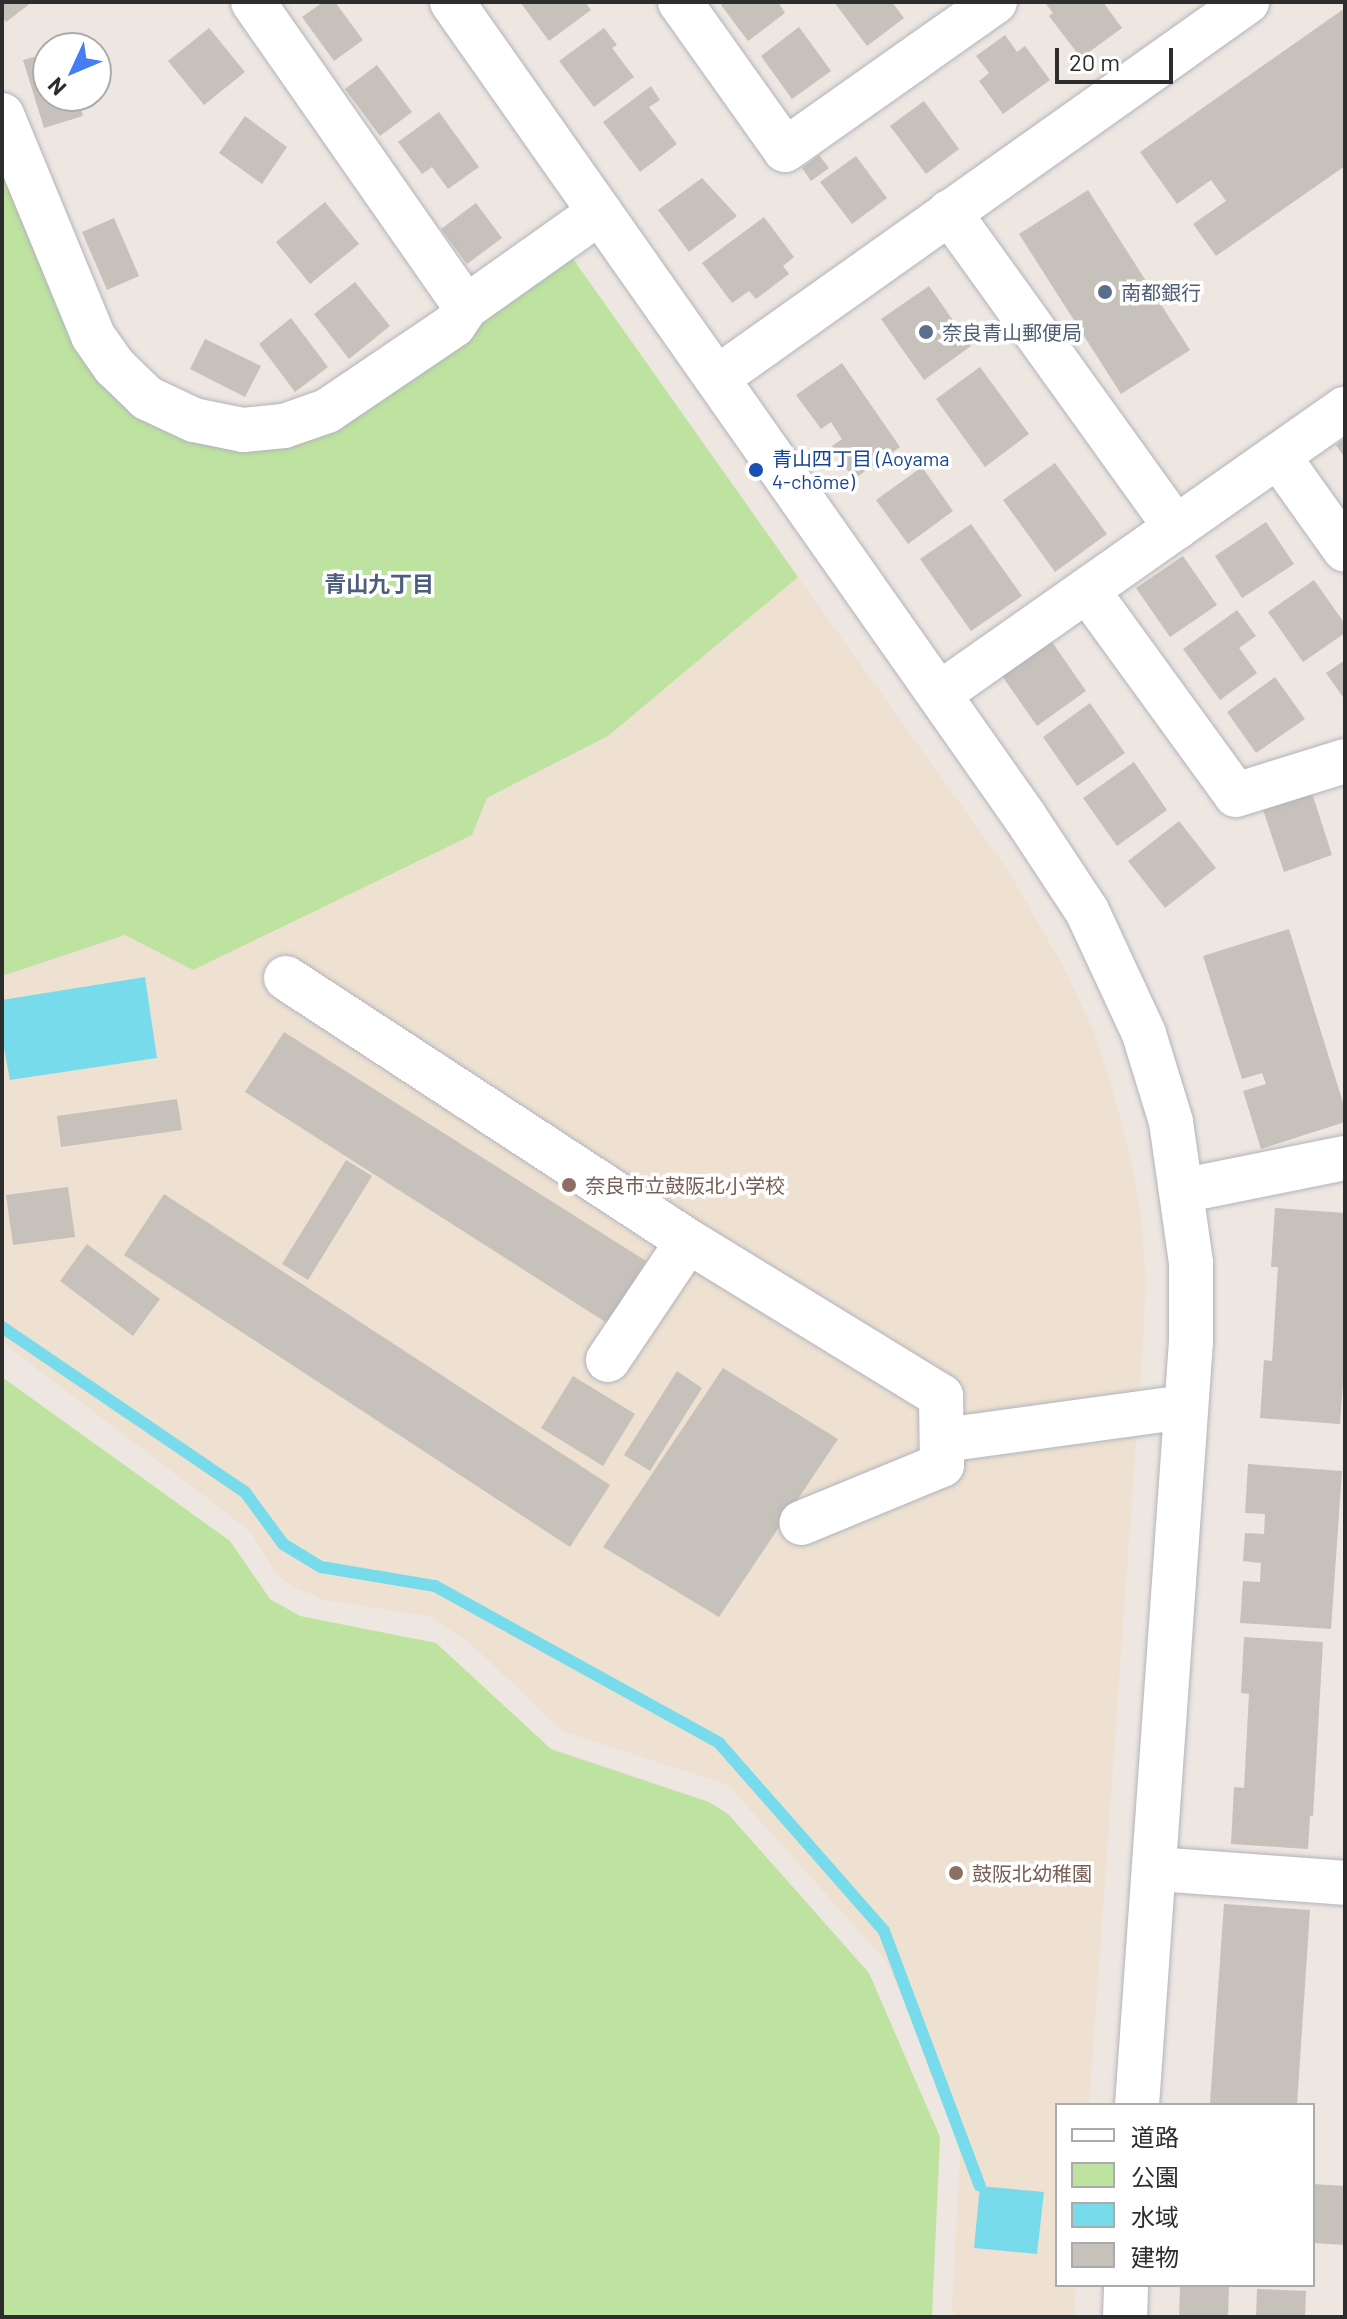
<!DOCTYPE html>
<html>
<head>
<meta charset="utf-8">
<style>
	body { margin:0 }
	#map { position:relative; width:1347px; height:2319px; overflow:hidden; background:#eee6e0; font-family:Barlow,"Noto Sans JP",sans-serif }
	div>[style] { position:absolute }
	.education>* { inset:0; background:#eee1d1 }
	.green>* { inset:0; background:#bee29f }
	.water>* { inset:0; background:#78dbeb }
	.stream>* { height:12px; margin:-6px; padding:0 6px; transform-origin:6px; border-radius:6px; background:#78dbeb }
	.building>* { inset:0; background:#c7c1bb }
	.roads { filter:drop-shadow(0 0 2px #b1b4bd) drop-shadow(0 0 2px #b1b4bd) }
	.minor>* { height:44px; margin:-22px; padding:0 22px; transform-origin:22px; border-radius:22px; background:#fff }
	.dots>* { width:22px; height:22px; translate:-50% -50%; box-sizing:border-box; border:4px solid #fff; border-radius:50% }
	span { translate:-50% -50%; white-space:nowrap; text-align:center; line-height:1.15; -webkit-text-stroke:7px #fff; paint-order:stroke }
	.service-label { font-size:20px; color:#4e5e75 }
	.left { translate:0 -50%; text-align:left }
	.transit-label { font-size:20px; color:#164399 }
	.education-label { font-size:20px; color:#785e54 }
	.neighbourhood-label { font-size:22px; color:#4e5c7d; font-weight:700 }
	.frame { position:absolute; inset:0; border:4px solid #2d2d2d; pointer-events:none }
	.legend { position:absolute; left:1055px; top:2103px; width:260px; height:184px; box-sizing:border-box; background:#fff; border:2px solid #ababab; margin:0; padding:10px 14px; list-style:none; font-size:24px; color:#2d2d2d }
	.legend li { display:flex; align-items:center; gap:16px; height:40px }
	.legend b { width:40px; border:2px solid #ababab }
	.north { position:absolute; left:32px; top:32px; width:80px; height:80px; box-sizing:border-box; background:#fff; border:2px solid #ababab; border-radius:50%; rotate:226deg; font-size:22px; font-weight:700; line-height:32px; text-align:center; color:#2d2d2d }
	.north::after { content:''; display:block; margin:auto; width:28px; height:36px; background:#477df4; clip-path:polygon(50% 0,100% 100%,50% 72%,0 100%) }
	.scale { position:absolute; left:1055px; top:48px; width:118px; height:36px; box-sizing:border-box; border:4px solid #2d2d2d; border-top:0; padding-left:10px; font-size:24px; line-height:28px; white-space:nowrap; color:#2d2d2d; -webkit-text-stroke:6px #fff; paint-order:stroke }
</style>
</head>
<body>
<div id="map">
	<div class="education">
		<i style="clip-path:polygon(798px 577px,1009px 872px,1063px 966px,1094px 1032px,1111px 1085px,1130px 1155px,1141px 1216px,1146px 1278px,1143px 1343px,1089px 2105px,1057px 2105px,1057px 2285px,1076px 2285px,1074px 2317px,956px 2317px,952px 2309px,961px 2134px,886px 1961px,728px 1785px,562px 1731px,468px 1641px,428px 1616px,325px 1600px,293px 1587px,276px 1574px,250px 1531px,2px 1342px,2px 976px,125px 935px,193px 970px,487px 799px,608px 736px)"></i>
	</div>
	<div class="green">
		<i style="clip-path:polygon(2px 146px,77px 335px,259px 442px,571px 256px,798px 577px,608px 736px,487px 798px,472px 835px,193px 970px,125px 935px,2px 976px)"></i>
		<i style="clip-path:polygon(2px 1377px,230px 1541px,270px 1599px,300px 1616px,436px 1643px,551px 1749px,709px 1802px,728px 1814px,869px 1973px,940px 2137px,932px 2317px,2px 2317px)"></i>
	</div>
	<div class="water">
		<i style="clip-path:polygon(145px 977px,157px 1058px,10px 1080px,2px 1037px,2px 1000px)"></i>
		<i style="clip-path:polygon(980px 2186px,1044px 2192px,1037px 2254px,974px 2248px)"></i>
	</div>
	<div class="stream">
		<i style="left:2px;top:1327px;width:294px;rotate:34.2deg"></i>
		<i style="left:245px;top:1492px;width:64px;rotate:53.8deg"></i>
		<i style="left:283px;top:1544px;width:44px;rotate:31.2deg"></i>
		<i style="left:321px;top:1567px;width:116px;rotate:9.5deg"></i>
		<i style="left:435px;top:1586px;width:325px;rotate:28.9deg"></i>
		<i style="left:719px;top:1743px;width:250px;rotate:48.7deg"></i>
		<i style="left:884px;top:1931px;width:272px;rotate:69.4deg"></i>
	</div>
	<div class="building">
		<i style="clip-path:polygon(2px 2px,32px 2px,6px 22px,2px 16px)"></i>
		<i style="clip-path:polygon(323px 2px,335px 2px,363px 40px,334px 61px,302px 17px)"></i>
		<i style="clip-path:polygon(520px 2px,585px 2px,591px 10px,549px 41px)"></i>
		<i style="clip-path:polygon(725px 2px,778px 2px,785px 13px,748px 41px,721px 5px)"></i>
		<i style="clip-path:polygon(834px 2px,892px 2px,904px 18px,867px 46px)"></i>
		<i style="clip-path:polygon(1050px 2px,1103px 2px,1122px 28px,1081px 58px,1049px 16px,1053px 13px,1046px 4px)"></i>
		<i style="clip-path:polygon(1345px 8px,1345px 166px,1216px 256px,1193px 224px,1226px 201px,1211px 180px,1177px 204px,1140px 152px)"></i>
		<i style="clip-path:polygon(799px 27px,831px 71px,792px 99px,761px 56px)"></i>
		<i style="clip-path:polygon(209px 28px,245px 72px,204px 105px,168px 61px)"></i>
		<i style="clip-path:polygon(604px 28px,617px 45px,612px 48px,634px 77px,594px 107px,559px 61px)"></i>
		<i style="clip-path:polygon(1005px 35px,1017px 52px,1025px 46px,1050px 80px,1003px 114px,979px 81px,989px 73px,976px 56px)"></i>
		<i style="clip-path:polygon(48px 53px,48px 96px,77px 96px,83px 116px,44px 128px,23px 60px)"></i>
		<i style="clip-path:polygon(377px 65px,412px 112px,380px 136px,345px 89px)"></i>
		<i style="clip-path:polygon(651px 86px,660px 100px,649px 107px,677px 144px,640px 172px,603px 122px)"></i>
		<i style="clip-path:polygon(924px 101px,959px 149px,926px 174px,890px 126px)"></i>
		<i style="clip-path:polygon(439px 112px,479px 167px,448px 189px,432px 167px,422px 174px,398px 142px)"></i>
		<i style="clip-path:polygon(245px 116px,287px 147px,262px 184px,219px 153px)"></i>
		<i style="clip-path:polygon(819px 155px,829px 168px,811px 181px,802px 168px)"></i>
		<i style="clip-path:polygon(856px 156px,887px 198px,852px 224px,820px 182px)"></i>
		<i style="clip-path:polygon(702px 178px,737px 216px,689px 252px,658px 210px)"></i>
		<i style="clip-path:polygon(1088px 190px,1190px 350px,1121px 394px,1019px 234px)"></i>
		<i style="clip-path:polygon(325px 202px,359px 244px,310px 284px,276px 242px)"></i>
		<i style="clip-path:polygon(476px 203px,502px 238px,467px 264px,441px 229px)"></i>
		<i style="clip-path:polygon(764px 217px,794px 257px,783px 266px,789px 274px,756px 299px,749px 291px,732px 303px,702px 263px)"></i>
		<i style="clip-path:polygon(114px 218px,139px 276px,107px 290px,82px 232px)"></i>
		<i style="clip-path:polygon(355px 282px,390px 326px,349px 359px,314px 314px)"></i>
		<i style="clip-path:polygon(929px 286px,971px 346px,924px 380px,881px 319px)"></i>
		<i style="clip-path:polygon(291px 318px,328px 367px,295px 392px,259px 344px)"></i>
		<i style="clip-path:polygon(205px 339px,261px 366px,245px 397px,190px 369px)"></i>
		<i style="clip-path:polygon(842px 363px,900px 447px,854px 479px,831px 447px,842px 439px,831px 422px,821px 429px,796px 395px)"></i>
		<i style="clip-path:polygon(980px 367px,1029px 434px,985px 467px,936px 399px)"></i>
		<i style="clip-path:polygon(1345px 438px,1345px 458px,1336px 445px)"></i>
		<i style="clip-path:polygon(1055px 463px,1107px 534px,1055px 572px,1003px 500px)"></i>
		<i style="clip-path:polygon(922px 467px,953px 511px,908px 544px,876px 500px)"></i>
		<i style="clip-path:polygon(1266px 522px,1294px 564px,1242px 598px,1215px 556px)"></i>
		<i style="clip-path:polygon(971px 524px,1022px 596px,971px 631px,920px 559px)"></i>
		<i style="clip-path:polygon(1183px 556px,1217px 605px,1170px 637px,1136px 588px)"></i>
		<i style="clip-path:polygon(1314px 580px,1345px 624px,1345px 633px,1303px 662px,1268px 612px)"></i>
		<i style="clip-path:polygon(1237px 610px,1256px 636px,1239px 648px,1257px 673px,1220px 700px,1183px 649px)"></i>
		<i style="clip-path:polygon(1052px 642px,1086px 691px,1037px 726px,1002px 676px)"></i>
		<i style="clip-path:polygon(1345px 660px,1345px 700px,1326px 673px)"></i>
		<i style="clip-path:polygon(1275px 677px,1305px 719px,1256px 753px,1227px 712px)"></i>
		<i style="clip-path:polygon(1090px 703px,1125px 753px,1077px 786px,1043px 737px)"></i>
		<i style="clip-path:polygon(1134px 762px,1167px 810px,1117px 846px,1083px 798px)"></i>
		<i style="clip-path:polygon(1312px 793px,1332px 855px,1284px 872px,1263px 810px)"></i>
		<i style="clip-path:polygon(1179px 821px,1216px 868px,1165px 908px,1128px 861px)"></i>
		<i style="clip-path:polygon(1289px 929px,1345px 1109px,1345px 1122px,1261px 1149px,1243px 1091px,1266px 1084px,1262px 1073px,1242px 1079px,1203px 956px)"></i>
		<i style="clip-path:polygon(284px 1032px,646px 1261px,607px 1323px,245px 1092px)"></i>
		<i style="clip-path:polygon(177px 1099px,182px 1130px,61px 1147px,57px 1116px)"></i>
		<i style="clip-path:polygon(346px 1160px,372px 1176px,308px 1280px,282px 1264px)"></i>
		<i style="clip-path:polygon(68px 1187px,75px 1237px,13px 1245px,6px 1195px)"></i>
		<i style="clip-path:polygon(164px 1194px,610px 1485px,570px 1547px,124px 1255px)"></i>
		<i style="clip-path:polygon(1275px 1208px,1345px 1213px,1345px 1354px,1340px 1424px,1260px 1418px,1264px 1360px,1272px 1361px,1278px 1267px,1271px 1267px)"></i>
		<i style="clip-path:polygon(87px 1244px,160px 1299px,133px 1336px,60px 1281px)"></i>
		<i style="clip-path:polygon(723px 1368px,838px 1439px,719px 1617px,603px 1547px)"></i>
		<i style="clip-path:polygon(677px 1371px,702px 1388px,650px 1471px,624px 1455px)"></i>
		<i style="clip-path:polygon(573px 1376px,635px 1414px,603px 1466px,541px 1428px)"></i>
		<i style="clip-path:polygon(1248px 1464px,1342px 1471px,1331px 1629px,1240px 1623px,1243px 1581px,1260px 1582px,1261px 1563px,1243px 1561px,1245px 1533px,1264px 1534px,1265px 1514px,1245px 1513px)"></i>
		<i style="clip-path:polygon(1244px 1637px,1323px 1642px,1313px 1816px,1310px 1816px,1308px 1849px,1231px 1844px,1234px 1787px,1244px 1788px,1249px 1694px,1241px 1693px)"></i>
		<i style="clip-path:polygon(1224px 1904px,1310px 1910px,1297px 2105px,1210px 2103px)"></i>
		<i style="clip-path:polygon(1313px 2184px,1345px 2186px,1345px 2245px,1313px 2243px)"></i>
		<i style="clip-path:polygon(1180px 2285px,1229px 2285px,1228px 2317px,1179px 2317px)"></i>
		<i style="clip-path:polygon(1257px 2289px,1306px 2291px,1305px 2317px,1256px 2317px)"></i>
	</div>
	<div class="roads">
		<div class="minor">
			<i style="left:253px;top:2px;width:372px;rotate:55.1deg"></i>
			<i style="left:452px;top:2px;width:996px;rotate:54.89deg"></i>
			<i style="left:1025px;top:817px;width:113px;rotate:56.6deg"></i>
			<i style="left:1087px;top:911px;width:136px;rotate:65.1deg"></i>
			<i style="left:1144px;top:1034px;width:92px;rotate:72.9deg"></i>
			<i style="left:1171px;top:1122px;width:142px;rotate:81.9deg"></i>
			<i style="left:1191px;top:1263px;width:78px;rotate:90deg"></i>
			<i style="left:1191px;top:1341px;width:766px;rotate:94.04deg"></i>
			<i style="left:680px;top:2px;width:181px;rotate:54.6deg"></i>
			<i style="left:785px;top:150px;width:257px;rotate:-35.2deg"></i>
			<i style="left:2px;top:115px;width:239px;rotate:67.6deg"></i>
			<i style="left:93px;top:336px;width:38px;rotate:55deg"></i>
			<i style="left:115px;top:367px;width:45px;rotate:44.1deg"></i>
			<i style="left:147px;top:398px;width:52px;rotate:25.1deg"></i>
			<i style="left:194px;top:420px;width:50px;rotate:11.5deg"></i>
			<i style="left:243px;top:430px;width:41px;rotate:-5.6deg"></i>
			<i style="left:284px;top:426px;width:46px;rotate:-19.2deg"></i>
			<i style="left:327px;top:411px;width:153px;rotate:-34.1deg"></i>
			<i style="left:454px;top:325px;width:22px;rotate:-56deg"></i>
			<i style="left:466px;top:307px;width:164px;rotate:-35.3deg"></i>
			<i style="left:949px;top:212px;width:389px;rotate:54.3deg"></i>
			<i style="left:717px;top:378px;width:650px;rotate:-35.35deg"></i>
			<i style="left:1278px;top:456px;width:115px;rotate:54.5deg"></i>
			<i style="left:1087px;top:590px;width:253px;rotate:54deg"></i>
			<i style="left:1236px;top:795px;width:114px;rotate:-17.3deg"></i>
			<i style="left:939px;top:694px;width:496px;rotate:-35.1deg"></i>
			<i style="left:286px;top:978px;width:480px;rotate:33.2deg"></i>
			<i style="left:688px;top:1241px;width:297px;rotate:31.5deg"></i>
			<i style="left:941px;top:1396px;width:69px;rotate:89.2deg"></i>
			<i style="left:942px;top:1465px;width:152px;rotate:157.6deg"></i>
			<i style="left:1181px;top:1191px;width:167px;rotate:-11.4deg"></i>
			<i style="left:608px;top:1360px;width:143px;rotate:-56.1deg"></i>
			<i style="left:944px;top:1440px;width:243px;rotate:-7.8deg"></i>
			<i style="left:1156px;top:1869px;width:190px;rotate:4.2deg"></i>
			<i style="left:1125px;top:2317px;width:32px;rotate:-88deg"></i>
		</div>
	</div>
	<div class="dots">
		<i style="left:1105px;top:292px;background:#5c6f8a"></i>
		<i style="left:926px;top:332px;background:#5c6f8a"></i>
		<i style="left:756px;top:470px;background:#1a4fb4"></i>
		<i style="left:569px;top:1185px;background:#8d6e63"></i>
		<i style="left:956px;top:1873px;background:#8d6e63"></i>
	</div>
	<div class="service-label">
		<span class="left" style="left:1121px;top:292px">南都銀行</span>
		<span class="left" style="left:942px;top:332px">奈良青山郵便局</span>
	</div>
	<div class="transit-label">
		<span class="left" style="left:772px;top:470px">青山四丁目 (Aoyama<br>4-chōme)</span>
	</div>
	<div class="education-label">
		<span class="left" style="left:585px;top:1185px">奈良市立鼓阪北小学校</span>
		<span class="left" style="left:972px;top:1873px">鼓阪北幼稚園</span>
	</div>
	<div class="neighbourhood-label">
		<span style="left:379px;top:584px">青山九丁目</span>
	</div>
	<div class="frame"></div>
	<ul class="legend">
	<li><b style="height:10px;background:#fff"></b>道路</li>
	<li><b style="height:22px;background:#bee29f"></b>公園</li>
	<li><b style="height:22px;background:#78dbeb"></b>水域</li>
	<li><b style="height:22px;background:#c7c1bb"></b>建物</li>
	</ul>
	<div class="north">N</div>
	<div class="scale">20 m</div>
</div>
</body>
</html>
